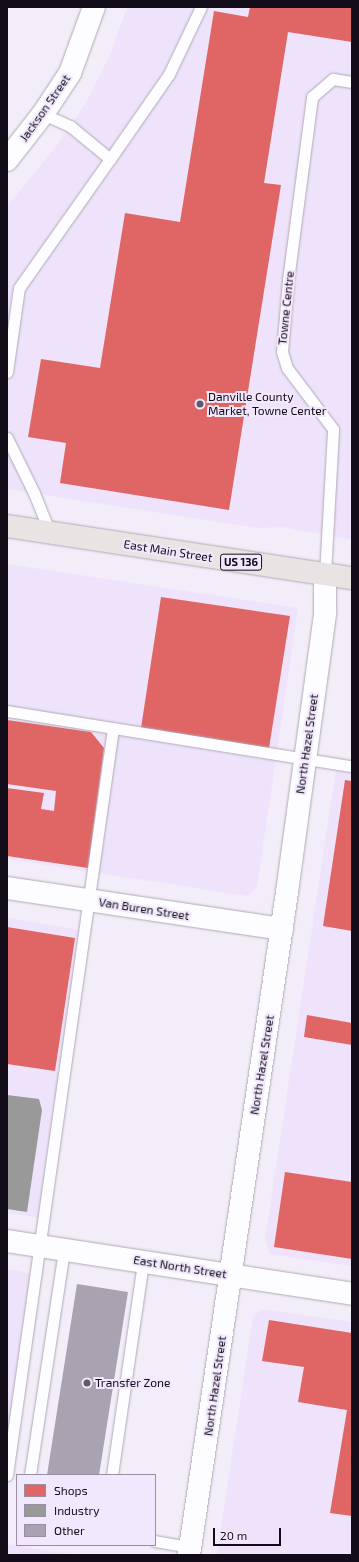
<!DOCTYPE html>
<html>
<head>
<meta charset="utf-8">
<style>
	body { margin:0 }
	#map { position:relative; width:359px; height:1562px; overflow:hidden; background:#f2edf8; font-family:"Exo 2",sans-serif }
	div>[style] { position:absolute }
	.built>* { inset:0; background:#eee3fa }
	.shops>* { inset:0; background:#e06666 }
	.industry>* { inset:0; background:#999 }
	.building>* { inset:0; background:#a9a3b1 }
	.roads { filter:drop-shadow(0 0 1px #afaab5) drop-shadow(0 0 1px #afaab5) }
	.service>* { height:11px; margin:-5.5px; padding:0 5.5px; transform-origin:5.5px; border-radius:5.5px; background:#fdfcfe }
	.minor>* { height:22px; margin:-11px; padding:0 11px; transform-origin:11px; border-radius:11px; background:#fdfcfe }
	.primary>* { height:22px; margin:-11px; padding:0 11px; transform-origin:11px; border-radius:11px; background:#eae3e3 }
	.dots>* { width:11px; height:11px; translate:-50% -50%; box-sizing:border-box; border:2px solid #f2e8fd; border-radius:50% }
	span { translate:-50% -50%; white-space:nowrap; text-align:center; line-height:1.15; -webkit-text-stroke:4px #f2e8fd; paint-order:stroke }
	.shield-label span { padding:1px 3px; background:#f2e8fd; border:1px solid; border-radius:3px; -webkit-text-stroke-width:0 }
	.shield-label { font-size:11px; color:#120c18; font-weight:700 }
	.street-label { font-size:12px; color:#120c18 }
	.poi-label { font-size:12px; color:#120c18 }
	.left { translate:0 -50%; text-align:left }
	.frame { position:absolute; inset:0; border:8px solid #120c18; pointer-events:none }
	.legend { position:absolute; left:16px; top:1474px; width:140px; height:72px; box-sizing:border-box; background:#f2e8fd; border:1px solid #9890a1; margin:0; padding:5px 7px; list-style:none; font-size:12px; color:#120c18 }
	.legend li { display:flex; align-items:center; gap:8px; height:20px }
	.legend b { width:20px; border:1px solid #9890a1 }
	.scale { position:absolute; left:213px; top:1528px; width:68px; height:18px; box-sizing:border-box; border:2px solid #120c18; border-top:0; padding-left:5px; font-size:12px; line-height:14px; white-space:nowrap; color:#120c18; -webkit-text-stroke:3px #f2e8fd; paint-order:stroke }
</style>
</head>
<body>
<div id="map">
	<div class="built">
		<i style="clip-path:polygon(127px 7px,352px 7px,352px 540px,282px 527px,257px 528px,7px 489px,7px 206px,56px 147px,86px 103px,111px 53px)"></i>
		<i style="clip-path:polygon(7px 564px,298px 608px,257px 887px,248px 896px,7px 859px)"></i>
		<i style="clip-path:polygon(337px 763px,352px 766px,352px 1266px,270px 1254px,265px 1240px)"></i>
		<i style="clip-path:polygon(7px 918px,85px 931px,43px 1218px,7px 1213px)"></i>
		<i style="clip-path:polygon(7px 1269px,34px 1274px,7px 1475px)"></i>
		<i style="clip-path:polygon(262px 1309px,352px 1322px,352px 1555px,217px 1555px,253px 1317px)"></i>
		<i style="clip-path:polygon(7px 1544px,74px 1555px,7px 1555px)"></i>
	</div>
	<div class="shops">
		<i style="clip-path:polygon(250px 7px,352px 7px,352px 42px,288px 32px,264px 183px,281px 185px,229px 510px,60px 483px,66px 443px,28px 437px,41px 359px,100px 368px,125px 213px,180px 222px,214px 11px,248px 17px)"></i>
		<i style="clip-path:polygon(161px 597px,290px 616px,269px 748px,141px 728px)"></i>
		<i style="clip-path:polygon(7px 720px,91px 732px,104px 748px,88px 868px,7px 856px,7px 788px,44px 793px,41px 809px,54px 811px,56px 791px,7px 784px)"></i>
		<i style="clip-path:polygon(345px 780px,352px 781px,352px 931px,323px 926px)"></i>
		<i style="clip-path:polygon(7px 927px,75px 938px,55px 1071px,7px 1064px)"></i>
		<i style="clip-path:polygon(307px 1015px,352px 1023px,352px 1045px,304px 1037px)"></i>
		<i style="clip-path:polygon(285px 1172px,352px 1182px,352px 1259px,274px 1247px)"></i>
		<i style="clip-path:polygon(269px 1320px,352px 1333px,352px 1516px,330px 1513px,347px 1410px,298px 1402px,304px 1367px,262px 1361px)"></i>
	</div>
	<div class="industry">
		<i style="clip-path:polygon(7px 1095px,39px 1099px,42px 1110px,27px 1212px,7px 1209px)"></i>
	</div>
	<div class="building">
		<i style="clip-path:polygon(77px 1284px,128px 1292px,99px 1475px,47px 1475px)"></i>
	</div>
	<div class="roads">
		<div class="service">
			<i style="left:43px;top:114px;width:30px;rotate:24deg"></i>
			<i style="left:70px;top:126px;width:52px;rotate:39.5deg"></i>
			<i style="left:110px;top:159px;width:103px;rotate:-55.2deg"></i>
			<i style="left:169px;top:74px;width:74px;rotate:-64.5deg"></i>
			<i style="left:7px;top:372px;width:85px;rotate:-81.9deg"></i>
			<i style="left:19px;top:288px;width:158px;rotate:-54.8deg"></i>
			<i style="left:7px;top:438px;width:61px;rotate:63.9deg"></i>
			<i style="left:34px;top:493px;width:43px;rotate:68.2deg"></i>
			<i style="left:325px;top:574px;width:145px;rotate:-86.8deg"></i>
			<i style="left:333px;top:429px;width:76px;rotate:-127deg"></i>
			<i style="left:287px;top:368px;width:17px;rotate:-107deg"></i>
			<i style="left:282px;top:352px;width:72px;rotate:-85.2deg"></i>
			<i style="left:288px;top:280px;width:185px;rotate:-82.5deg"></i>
			<i style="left:312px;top:97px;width:28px;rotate:-41deg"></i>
			<i style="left:333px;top:79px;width:19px;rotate:9deg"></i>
			<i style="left:7px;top:711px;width:349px;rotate:9.1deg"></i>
			<i style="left:7px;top:1475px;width:754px;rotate:-81.92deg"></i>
			<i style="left:30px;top:1475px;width:229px;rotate:-81.4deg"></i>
			<i style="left:112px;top:1475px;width:215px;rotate:-81.7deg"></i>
			<i style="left:155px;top:1541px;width:36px;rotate:10deg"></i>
		</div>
		<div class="minor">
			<i style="left:7px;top:160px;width:58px;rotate:-52deg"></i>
			<i style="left:43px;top:114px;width:49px;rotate:-56.6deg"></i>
			<i style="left:70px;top:73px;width:70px;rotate:-70deg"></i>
			<i style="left:7px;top:888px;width:278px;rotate:8.5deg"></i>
			<i style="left:7px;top:1241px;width:349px;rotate:8.7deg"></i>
			<i style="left:189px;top:1555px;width:670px;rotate:-81.59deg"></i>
			<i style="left:287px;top:892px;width:282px;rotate:-82.2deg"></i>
			<i style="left:325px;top:613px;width:39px;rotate:-90deg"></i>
		</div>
		<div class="primary">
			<i style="left:7px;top:526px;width:349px;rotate:8.6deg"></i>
		</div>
	</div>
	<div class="dots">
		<i style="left:200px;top:404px;background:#605b66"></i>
		<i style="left:87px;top:1383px;background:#605b66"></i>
	</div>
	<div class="shield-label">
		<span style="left:241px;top:562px">US 136</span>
	</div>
	<div class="street-label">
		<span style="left:45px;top:108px;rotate:-55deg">Jackson Street</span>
		<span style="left:286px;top:308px;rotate:-84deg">Towne Centre</span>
		<span style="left:168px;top:551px;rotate:9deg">East Main Street</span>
		<span style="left:307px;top:744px;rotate:-82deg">North Hazel Street</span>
		<span style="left:144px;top:909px;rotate:9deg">Van Buren Street</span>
		<span style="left:262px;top:1065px;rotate:-81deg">North Hazel Street</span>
		<span style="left:180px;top:1267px;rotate:9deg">East North Street</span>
		<span style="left:215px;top:1386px;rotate:-82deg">North Hazel Street</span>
	</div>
	<div class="poi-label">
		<span class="left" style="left:208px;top:404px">Danville County<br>Market, Towne Center</span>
		<span class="left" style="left:95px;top:1383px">Transfer Zone</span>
	</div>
	<div class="frame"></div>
	<ul class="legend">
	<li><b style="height:11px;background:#e06666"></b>Shops</li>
	<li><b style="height:11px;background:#999"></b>Industry</li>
	<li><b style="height:11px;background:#a9a3b1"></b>Other</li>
	</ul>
	<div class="scale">20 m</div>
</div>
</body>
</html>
